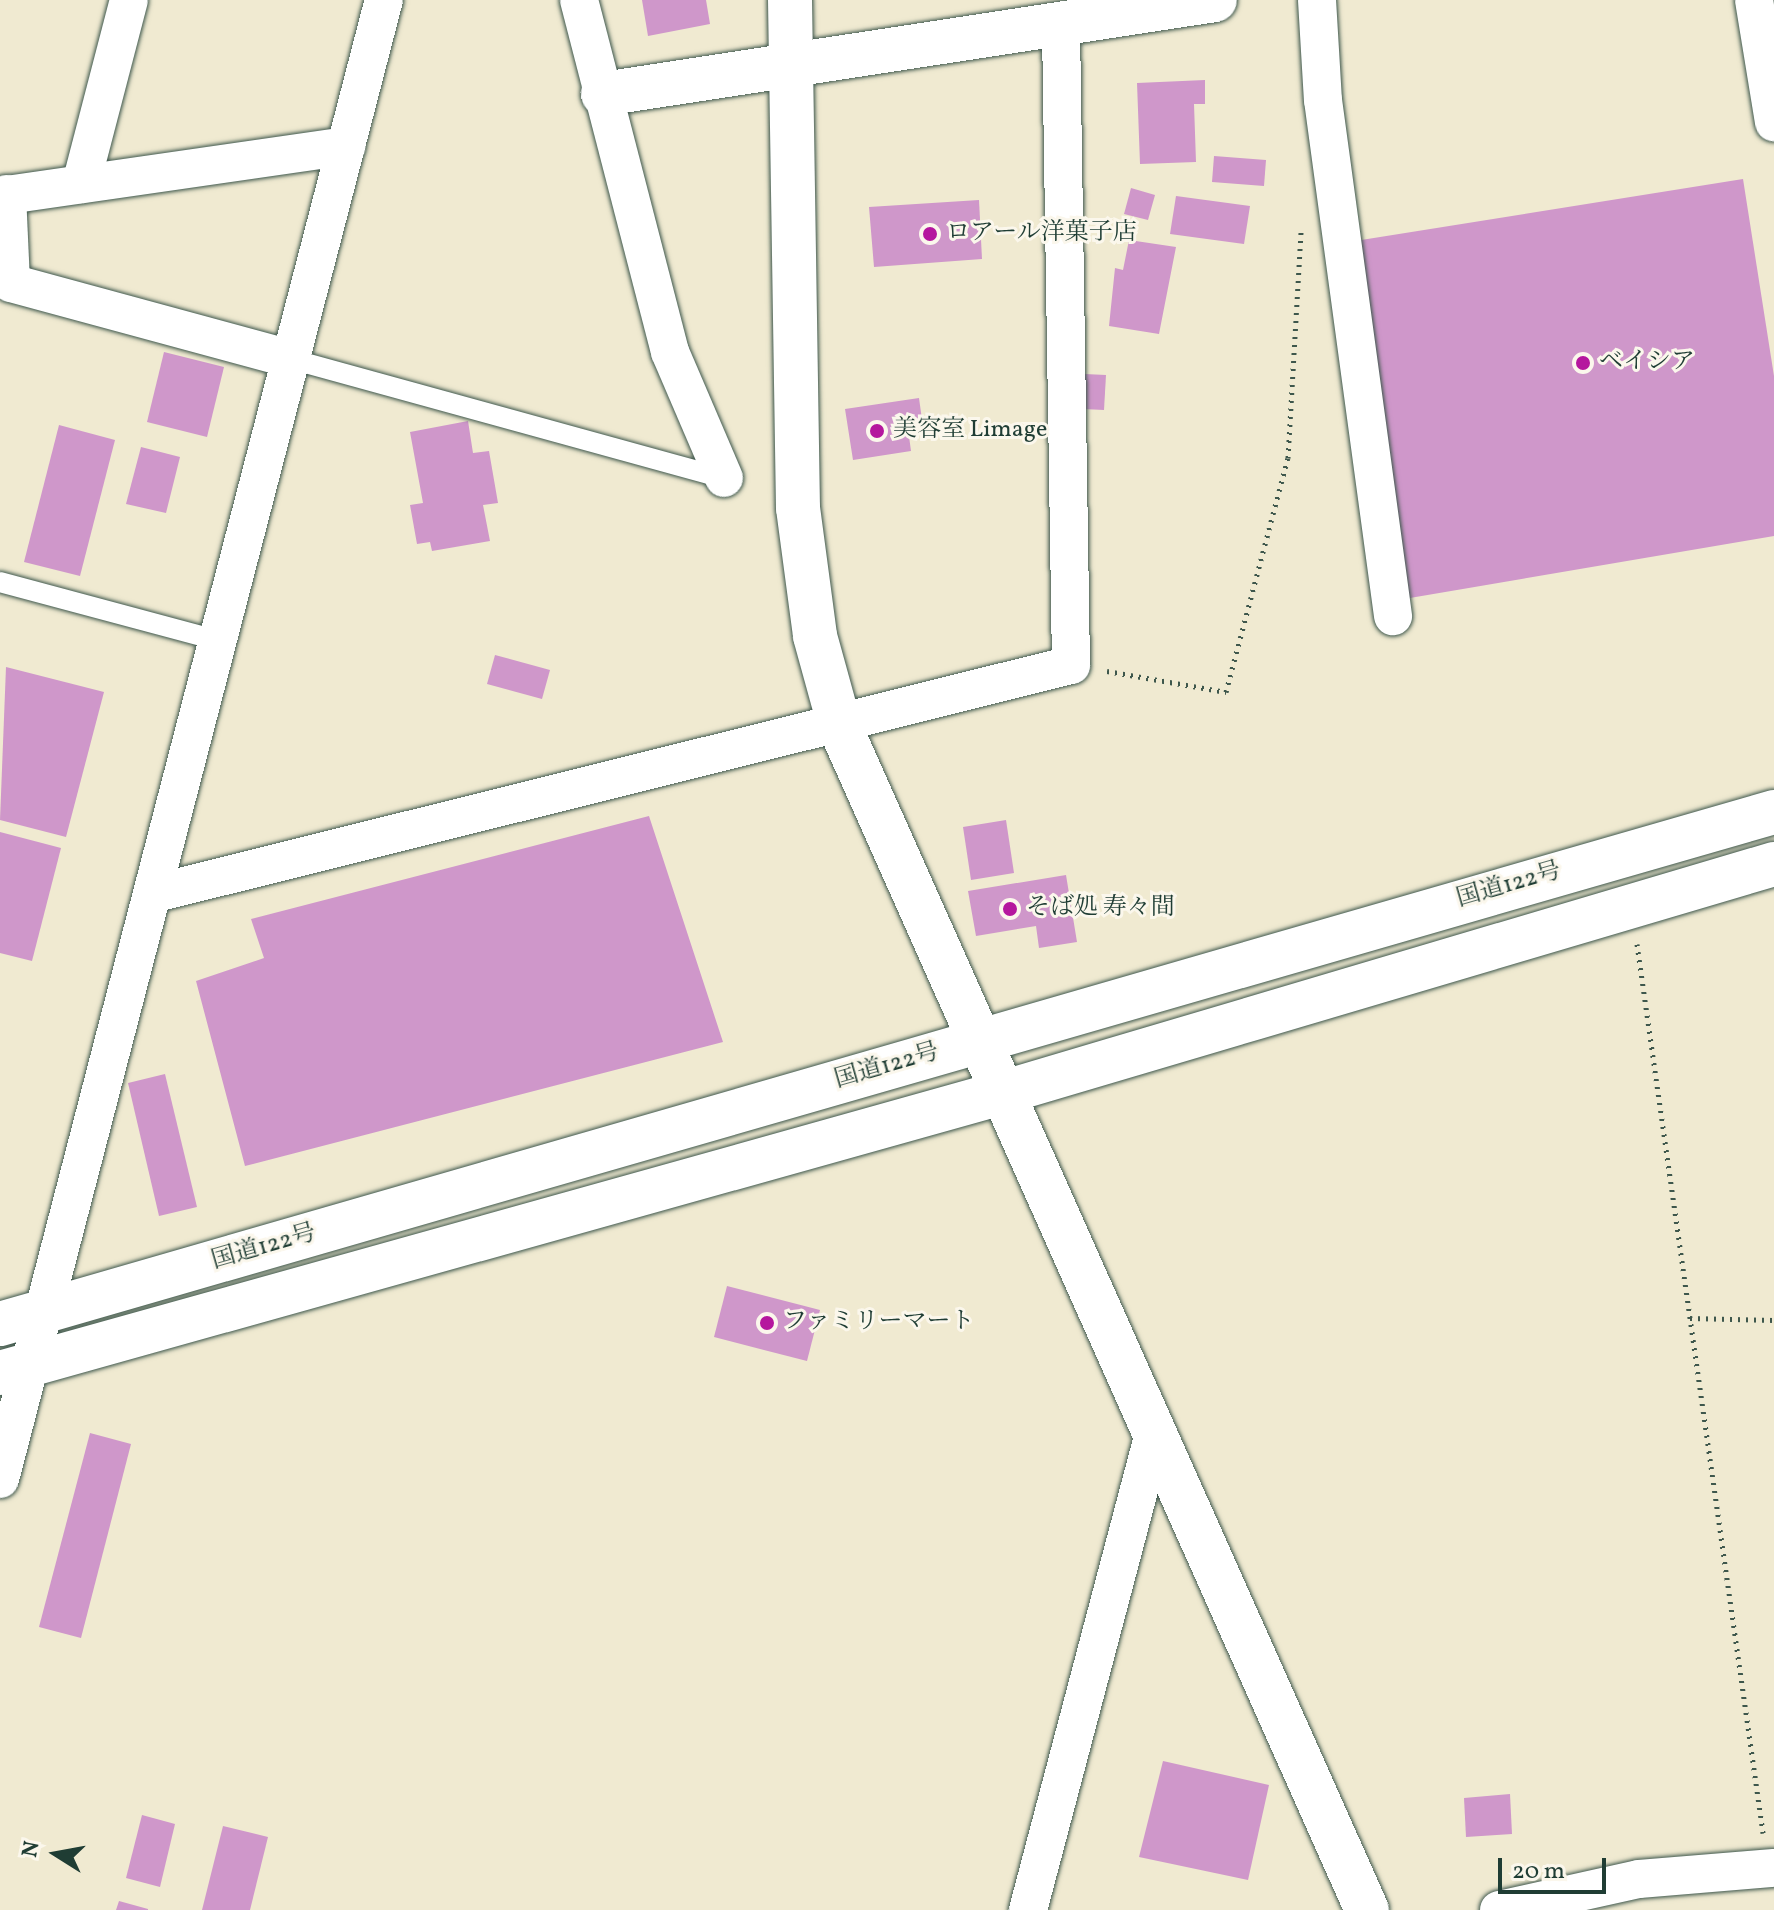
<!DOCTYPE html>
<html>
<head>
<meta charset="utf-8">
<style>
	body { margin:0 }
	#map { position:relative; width:1774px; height:1910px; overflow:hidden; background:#f0ead1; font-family:Vollkorn,"Noto Serif JP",serif }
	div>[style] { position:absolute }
	.building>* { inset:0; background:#cf97ca }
	.path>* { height:5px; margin-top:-2.5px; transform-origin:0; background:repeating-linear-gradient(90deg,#3e574c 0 2px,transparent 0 8px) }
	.roads { filter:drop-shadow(0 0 2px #3e574c) drop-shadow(0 0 2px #3e574c) }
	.lane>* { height:20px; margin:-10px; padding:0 10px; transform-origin:10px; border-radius:10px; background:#fff }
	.street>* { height:38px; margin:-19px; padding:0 19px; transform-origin:19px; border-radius:19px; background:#fff }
	.secondary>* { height:44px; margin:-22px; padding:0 22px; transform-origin:22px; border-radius:22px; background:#fff }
	.highway>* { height:44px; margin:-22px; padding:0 22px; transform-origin:22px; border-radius:22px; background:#fff }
	.dots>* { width:22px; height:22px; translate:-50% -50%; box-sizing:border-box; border:4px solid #fbf7ec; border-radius:50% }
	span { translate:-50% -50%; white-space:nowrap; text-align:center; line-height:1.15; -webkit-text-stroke:6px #fbf7ec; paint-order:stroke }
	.poi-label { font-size:24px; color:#1f3d34 }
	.left { translate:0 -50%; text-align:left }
	.street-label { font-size:24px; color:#1f3d34 }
	.north { position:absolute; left:16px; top:1814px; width:80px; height:80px; -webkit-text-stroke:6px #fbf7ec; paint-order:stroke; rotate:281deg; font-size:22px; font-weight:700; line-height:32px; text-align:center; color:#1f3d34 }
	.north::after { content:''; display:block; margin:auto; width:28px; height:36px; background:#1f3d34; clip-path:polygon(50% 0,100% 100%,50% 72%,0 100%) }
	.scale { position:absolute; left:1498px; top:1858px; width:108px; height:36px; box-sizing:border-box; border:4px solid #1f3d34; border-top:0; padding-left:10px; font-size:24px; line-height:28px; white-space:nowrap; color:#1f3d34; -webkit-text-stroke:6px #fbf7ec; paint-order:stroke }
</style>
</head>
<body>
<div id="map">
	<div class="building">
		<i style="clip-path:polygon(642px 0,706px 0,710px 24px,648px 36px)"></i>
		<i style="clip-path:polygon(1205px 80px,1205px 104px,1194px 104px,1196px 162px,1140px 164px,1137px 83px)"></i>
		<i style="clip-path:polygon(1214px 156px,1266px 160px,1264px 186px,1212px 182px)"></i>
		<i style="clip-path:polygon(1743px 179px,1774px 376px,1774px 536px,1404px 599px,1355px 241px)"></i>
		<i style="clip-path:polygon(1131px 188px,1155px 195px,1148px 220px,1124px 214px)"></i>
		<i style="clip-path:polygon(1176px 196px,1250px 206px,1244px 244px,1170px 234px)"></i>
		<i style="clip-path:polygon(979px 200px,982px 259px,874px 267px,869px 207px)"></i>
		<i style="clip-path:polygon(1129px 240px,1176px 247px,1159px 334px,1109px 326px,1115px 268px,1123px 270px)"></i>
		<i style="clip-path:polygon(164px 352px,224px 367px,207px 437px,147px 422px)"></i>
		<i style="clip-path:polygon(1085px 374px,1106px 375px,1104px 410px,1083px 409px)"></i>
		<i style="clip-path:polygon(919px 398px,923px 427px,908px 429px,911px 451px,853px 460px,845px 409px)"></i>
		<i style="clip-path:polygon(468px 421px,473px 453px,489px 451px,498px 503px,483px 505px,490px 541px,432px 551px,430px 542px,417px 544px,410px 505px,423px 503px,410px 432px)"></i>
		<i style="clip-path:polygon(59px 425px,115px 440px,80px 576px,24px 562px)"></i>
		<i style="clip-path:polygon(141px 447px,180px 457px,166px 513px,126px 504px)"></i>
		<i style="clip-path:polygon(495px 655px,550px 670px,542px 699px,487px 684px)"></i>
		<i style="clip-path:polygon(6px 667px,104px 692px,66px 837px,0 820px)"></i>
		<i style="clip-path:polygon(649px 816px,723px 1042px,245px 1166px,196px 981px,264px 958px,251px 919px)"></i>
		<i style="clip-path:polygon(1006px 820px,1014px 873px,971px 880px,963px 827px)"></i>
		<i style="clip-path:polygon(0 832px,61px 848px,32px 961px,0 953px)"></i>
		<i style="clip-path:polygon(1066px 875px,1077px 942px,1039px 948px,1036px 926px,976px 936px,968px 891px)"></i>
		<i style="clip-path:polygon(165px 1074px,197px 1207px,159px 1216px,128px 1083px)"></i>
		<i style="clip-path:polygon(727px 1286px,820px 1310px,807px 1361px,714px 1337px)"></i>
		<i style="clip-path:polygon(90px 1433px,131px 1444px,81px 1638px,39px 1627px)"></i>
		<i style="clip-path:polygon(1163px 1761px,1269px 1785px,1248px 1880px,1139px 1857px)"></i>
		<i style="clip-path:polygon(1510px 1794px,1512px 1834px,1466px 1837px,1464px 1798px)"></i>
		<i style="clip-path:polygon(142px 1815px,175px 1824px,160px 1887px,126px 1878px)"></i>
		<i style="clip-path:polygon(223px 1826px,268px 1837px,250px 1910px,202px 1910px)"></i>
		<i style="clip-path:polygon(119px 1901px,148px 1909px,148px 1910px,116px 1910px)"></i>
	</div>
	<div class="path">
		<i style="left:1107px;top:671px;width:121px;rotate:10deg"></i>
		<i style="left:1226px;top:692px;width:242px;rotate:-75.2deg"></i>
		<i style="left:1288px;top:458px;width:227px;rotate:-86.7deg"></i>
		<i style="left:1637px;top:944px;width:898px;rotate:81.93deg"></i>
		<i style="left:1690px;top:1318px;width:84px;rotate:1.4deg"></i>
	</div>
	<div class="roads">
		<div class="lane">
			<i style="left:291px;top:359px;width:449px;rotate:15.4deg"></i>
			<i style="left:0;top:582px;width:225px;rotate:15deg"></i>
		</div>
		<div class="street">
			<i style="left:579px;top:0;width:364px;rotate:75.5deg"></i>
			<i style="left:670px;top:352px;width:137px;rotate:66.8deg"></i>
			<i style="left:1317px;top:0;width:100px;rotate:86.6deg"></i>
			<i style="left:1323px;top:100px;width:521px;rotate:82.27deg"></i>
			<i style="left:1754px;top:0;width:124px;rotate:80.7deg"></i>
			<i style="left:81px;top:184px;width:190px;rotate:-75.4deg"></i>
			<i style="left:7px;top:194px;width:89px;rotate:87.4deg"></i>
			<i style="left:11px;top:283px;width:290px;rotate:15.2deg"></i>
			<i style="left:0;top:196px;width:350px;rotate:-8.2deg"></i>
			<i style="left:156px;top:893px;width:943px;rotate:-13.99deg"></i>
			<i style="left:1071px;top:665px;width:637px;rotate:-90.9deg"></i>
			<i style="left:0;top:1479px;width:1528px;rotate:-75.45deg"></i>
			<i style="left:1028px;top:1910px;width:488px;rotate:-75.2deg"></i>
			<i style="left:1499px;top:1910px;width:143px;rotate:-12.5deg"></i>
			<i style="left:1639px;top:1879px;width:135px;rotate:-4.7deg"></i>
		</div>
		<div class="secondary">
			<i style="left:790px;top:0;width:508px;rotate:89.1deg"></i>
			<i style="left:798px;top:508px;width:129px;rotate:82.4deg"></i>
			<i style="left:815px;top:636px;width:94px;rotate:74.6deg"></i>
			<i style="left:840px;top:727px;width:1295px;rotate:65.99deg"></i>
			<i style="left:603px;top:94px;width:619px;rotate:-8.73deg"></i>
		</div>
		<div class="highway">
			<i style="left:0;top:1324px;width:1846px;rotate:-16.1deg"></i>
			<i style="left:0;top:1373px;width:1036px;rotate:-15.62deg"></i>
			<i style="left:998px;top:1094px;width:809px;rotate:-16.51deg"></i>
		</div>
	</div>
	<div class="dots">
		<i style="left:930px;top:234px;background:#b5179e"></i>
		<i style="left:1583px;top:363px;background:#b5179e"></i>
		<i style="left:877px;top:431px;background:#b5179e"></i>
		<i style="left:1010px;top:909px;background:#b5179e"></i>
		<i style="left:767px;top:1323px;background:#b5179e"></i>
	</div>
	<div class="poi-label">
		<span class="left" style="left:946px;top:234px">ロアール洋菓子店</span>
		<span class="left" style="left:1599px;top:363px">ベイシア</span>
		<span class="left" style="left:893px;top:431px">美容室 Limage</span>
		<span class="left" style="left:1026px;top:909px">そば処 寿々間</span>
		<span class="left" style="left:783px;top:1323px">ファミリーマート</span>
	</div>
	<div class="street-label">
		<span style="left:1509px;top:886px;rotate:-16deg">国道122号</span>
		<span style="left:887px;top:1067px;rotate:-16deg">国道122号</span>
		<span style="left:264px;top:1248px;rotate:-16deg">国道122号</span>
	</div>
	<div class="north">N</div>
	<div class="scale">20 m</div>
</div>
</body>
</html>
